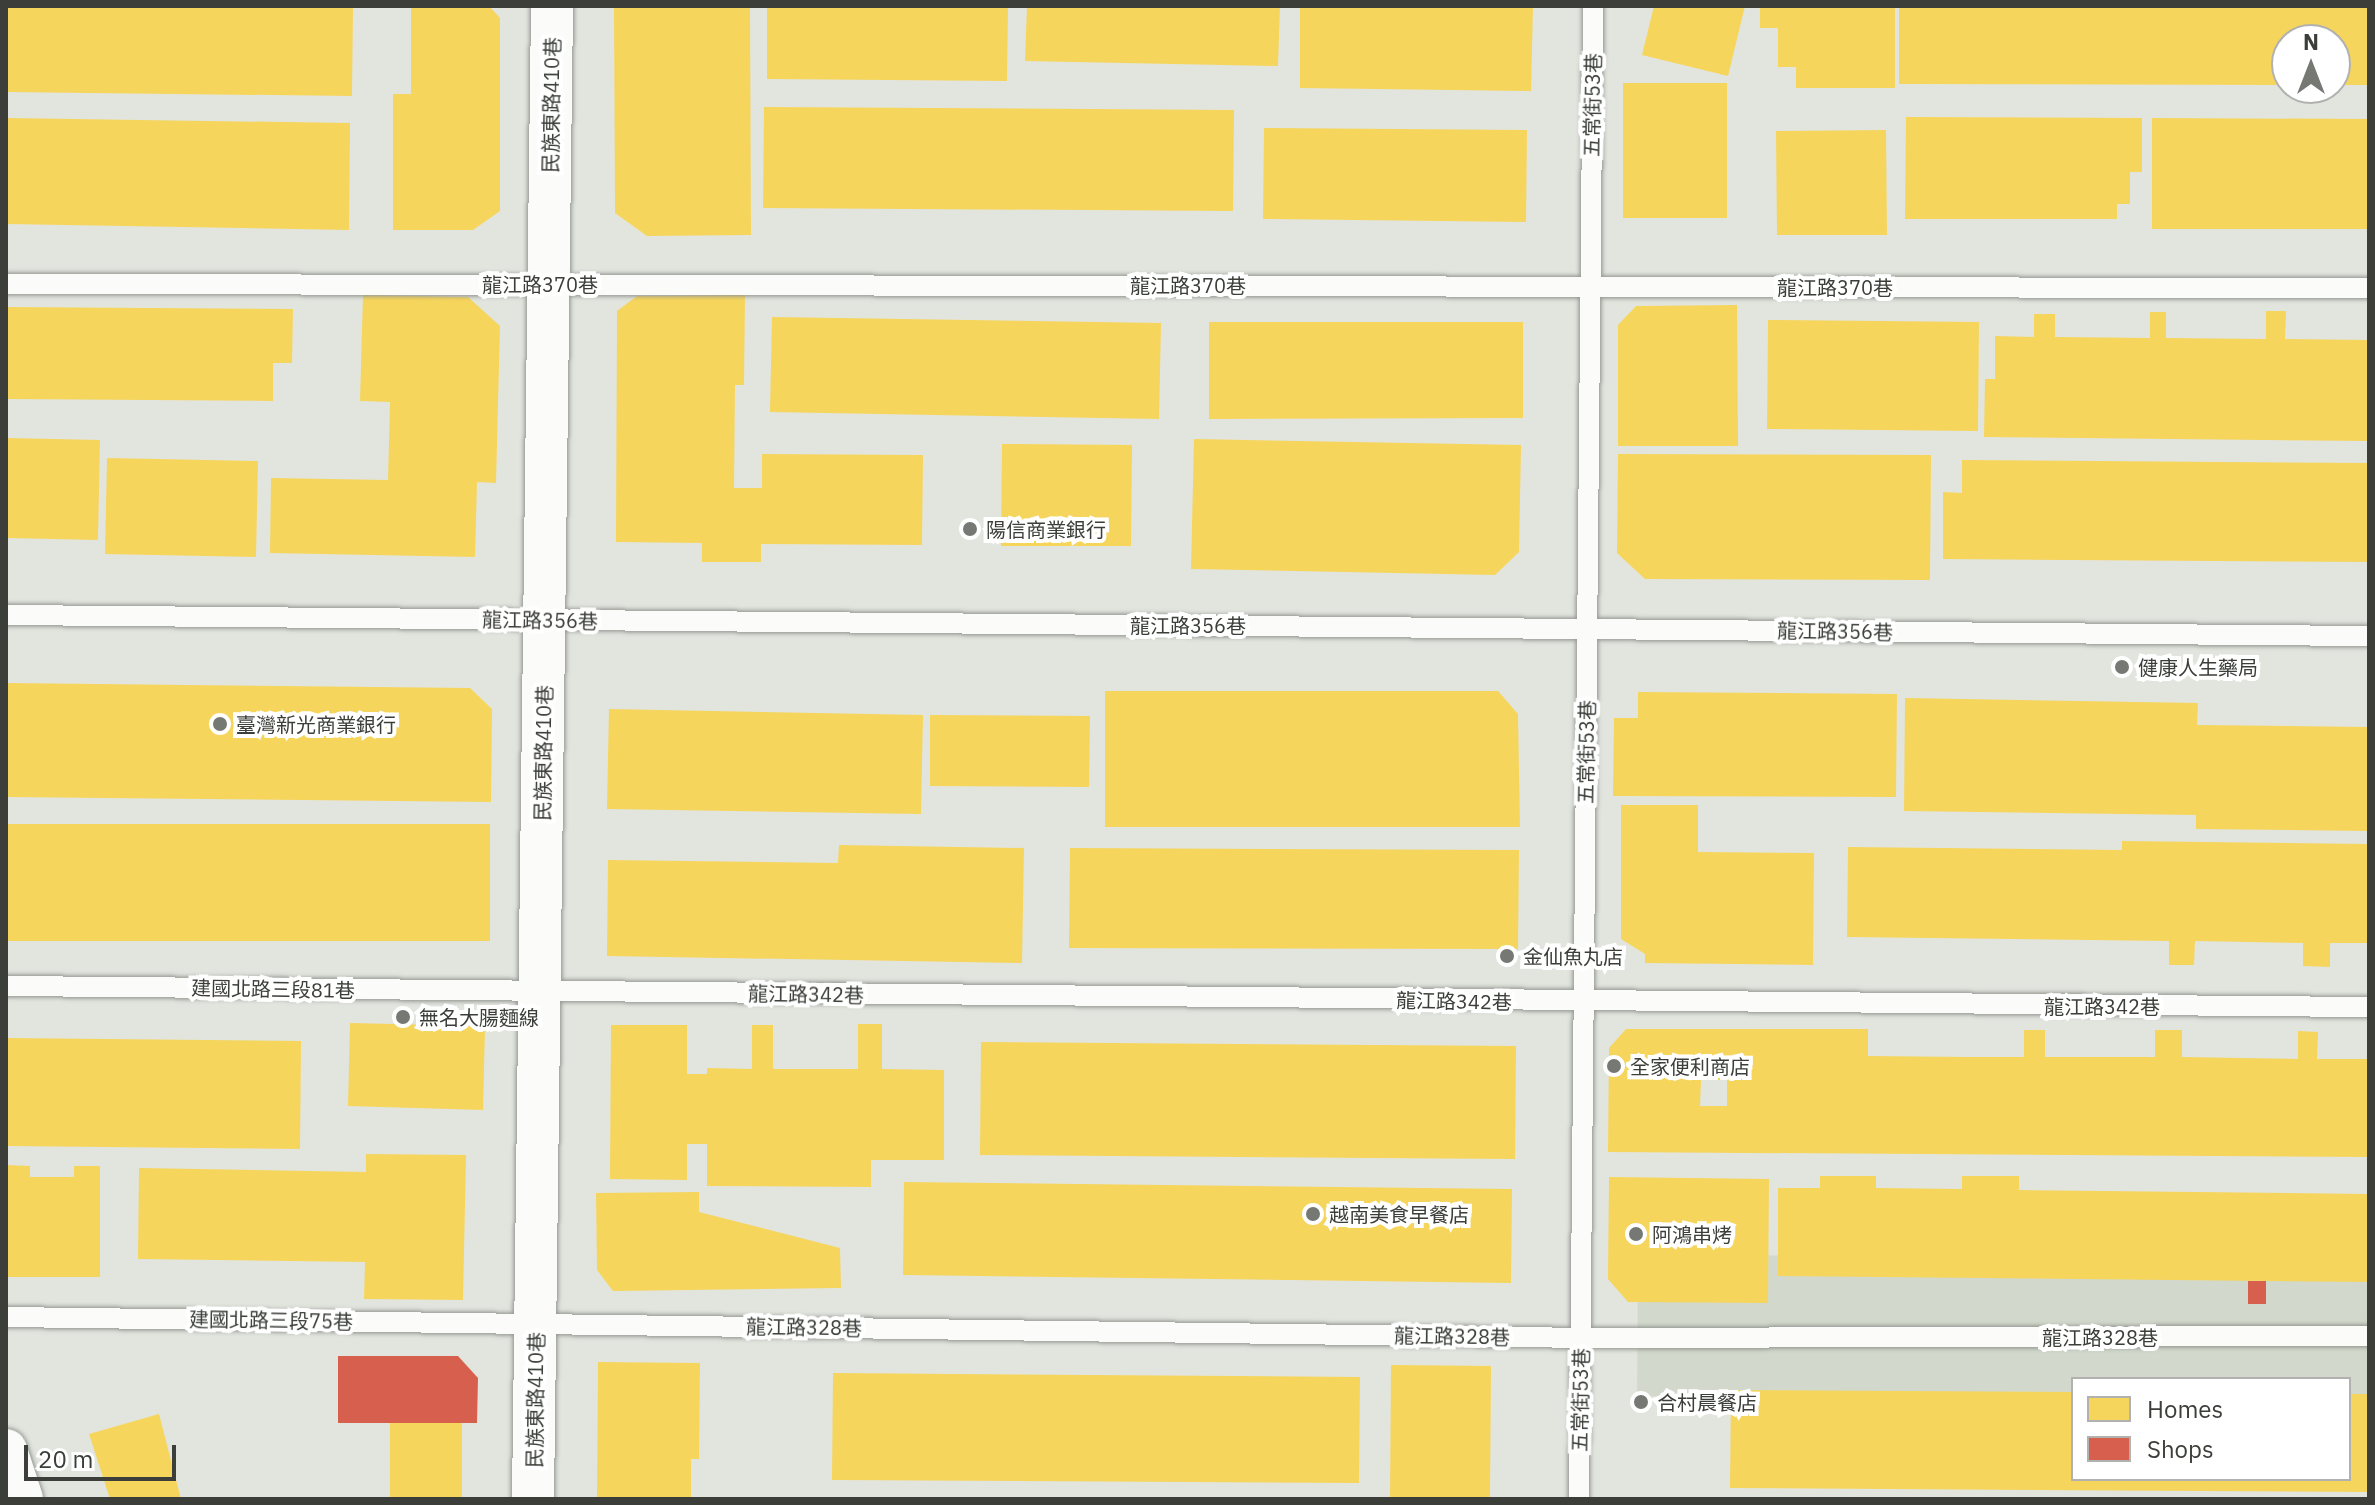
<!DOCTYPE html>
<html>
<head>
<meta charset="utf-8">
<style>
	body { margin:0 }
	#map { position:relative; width:2375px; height:1505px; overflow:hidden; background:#e2e5de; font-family:"IBM Plex Sans","Noto Sans TC",sans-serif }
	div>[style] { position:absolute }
	.built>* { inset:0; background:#d2d9cc }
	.homes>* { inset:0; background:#f6d55c }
	.shops>* { inset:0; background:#d6604d }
	.roads { filter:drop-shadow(0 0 2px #969994) drop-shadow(0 0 2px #969994) }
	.lane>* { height:20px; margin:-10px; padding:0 10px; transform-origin:10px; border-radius:10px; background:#fbfbfa }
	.street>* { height:42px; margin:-21px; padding:0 21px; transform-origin:21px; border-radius:21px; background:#fbfbfa }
	.dots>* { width:22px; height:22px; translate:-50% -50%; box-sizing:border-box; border:4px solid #fff; border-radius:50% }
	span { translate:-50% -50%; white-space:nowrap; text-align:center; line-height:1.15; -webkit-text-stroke:8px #fff; paint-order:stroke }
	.street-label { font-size:20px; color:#3b3e39 }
	.poi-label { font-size:20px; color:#3b3e39 }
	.left { translate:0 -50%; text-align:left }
	.frame { position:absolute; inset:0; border:8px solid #3b3e39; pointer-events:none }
	.legend { position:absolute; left:2071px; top:1377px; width:280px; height:104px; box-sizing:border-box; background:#fff; border:2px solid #b1b2b0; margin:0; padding:10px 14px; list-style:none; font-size:24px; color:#3b3e39 }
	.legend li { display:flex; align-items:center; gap:16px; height:40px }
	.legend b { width:40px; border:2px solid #b1b2b0 }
	.north { position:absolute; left:2271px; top:24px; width:80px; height:80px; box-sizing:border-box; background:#fff; border:2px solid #b1b2b0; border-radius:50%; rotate:0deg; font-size:22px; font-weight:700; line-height:32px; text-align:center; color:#3b3e39 }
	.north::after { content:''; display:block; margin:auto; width:28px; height:36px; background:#757873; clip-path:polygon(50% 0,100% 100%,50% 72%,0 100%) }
	.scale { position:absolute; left:24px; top:1445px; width:152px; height:36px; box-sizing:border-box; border:4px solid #3b3e39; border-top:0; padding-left:10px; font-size:24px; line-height:28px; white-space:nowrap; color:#3b3e39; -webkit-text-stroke:6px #fff; paint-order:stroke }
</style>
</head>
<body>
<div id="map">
	<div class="built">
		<i style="clip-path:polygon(1638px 1254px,2369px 1262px,2369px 1404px,2349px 1404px,2349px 1379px,2073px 1379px,2073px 1401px,1637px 1396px)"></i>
	</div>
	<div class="homes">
		<i style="clip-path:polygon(6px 6px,353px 6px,352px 96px,6px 92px)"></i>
		<i style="clip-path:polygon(411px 6px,489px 6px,500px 18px,500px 211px,473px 230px,393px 230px,393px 94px,411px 94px)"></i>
		<i style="clip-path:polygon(614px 6px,750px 6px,751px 235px,647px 236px,615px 213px)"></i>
		<i style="clip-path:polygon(767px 6px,1008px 6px,1007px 81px,767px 79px)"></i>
		<i style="clip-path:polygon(1027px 6px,1280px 6px,1278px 66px,1025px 61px)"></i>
		<i style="clip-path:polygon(1300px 6px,1533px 6px,1531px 91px,1300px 88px)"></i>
		<i style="clip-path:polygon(1654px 6px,1745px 6px,1728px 76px,1642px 55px)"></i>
		<i style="clip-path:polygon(1760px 6px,1895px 6px,1895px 88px,1796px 88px,1796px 67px,1778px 67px,1778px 28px,1760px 28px)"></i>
		<i style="clip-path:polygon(1899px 6px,2369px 6px,2369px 85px,2335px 85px,2335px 40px,2287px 40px,2287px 85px,1899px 84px)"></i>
		<i style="clip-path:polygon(1623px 83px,1727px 83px,1727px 218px,1623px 218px)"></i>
		<i style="clip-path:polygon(764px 107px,1234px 110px,1233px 211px,763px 208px)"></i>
		<i style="clip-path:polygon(1906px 117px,2142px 118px,2142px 172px,2130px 172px,2130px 204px,2117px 204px,2117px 219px,1905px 219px)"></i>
		<i style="clip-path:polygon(6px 118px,350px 123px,349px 230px,6px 224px)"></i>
		<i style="clip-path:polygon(2152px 118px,2369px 119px,2369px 229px,2152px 229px)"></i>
		<i style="clip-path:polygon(1264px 128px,1527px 130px,1526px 222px,1263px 219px)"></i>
		<i style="clip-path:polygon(1886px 130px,1887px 235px,1777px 235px,1776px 131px)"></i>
		<i style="clip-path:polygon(363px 295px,468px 297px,500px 326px,496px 483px,477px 482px,475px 557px,270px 553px,271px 478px,388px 480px,390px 402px,360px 401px)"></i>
		<i style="clip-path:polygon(745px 295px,744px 385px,735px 385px,734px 488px,762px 488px,762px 454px,923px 455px,922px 545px,761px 544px,761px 562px,702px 562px,702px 543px,616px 542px,617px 311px,637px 296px)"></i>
		<i style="clip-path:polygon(1737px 305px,1738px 446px,1618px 446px,1618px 325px,1636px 306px)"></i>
		<i style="clip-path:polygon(6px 307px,293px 309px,292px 363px,273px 363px,273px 401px,6px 399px)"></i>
		<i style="clip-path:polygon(2266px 311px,2286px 311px,2285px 339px,2369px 340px,2369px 441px,1984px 437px,1985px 379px,1995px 379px,1995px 336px,2034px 337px,2034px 314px,2055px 314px,2055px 337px,2150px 338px,2150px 312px,2166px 312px,2166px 338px,2266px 339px)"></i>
		<i style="clip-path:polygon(772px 317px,1161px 323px,1159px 419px,770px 412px)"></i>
		<i style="clip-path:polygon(1768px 320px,1979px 322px,1978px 431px,1767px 429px)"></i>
		<i style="clip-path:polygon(1209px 322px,1523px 322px,1523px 418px,1209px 419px)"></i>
		<i style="clip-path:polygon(6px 438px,100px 440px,98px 540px,6px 538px)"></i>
		<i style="clip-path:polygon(1194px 439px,1521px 445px,1519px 552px,1495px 575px,1191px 569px)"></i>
		<i style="clip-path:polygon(1002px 444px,1132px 445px,1131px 546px,1001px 546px)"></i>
		<i style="clip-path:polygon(1618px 454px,1931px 455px,1930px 580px,1645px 579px,1617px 553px)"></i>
		<i style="clip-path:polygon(107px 458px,258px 461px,256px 557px,105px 554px)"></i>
		<i style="clip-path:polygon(1962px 460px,2369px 463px,2369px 562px,1943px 559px,1943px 492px,1962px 493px)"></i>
		<i style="clip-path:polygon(6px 683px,470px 688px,492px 709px,491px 802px,6px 797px)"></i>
		<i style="clip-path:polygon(1105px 691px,1498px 691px,1518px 714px,1520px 827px,1105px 827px)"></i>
		<i style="clip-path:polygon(1638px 692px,1897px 694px,1896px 797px,1613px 796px,1614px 718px,1638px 718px)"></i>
		<i style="clip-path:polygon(1905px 698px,2198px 703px,2197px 725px,2369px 727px,2369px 831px,2196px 829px,2196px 815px,1904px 811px)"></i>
		<i style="clip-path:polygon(609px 709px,923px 715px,921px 814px,607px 809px)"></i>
		<i style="clip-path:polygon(930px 715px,1090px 716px,1089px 787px,930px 786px)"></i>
		<i style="clip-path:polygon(1621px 805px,1698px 805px,1698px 852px,1814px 853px,1813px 965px,1645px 963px,1645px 954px,1621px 939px)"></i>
		<i style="clip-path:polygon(6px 824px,490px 824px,490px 941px,6px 941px)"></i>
		<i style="clip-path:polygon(2122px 841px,2369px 844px,2369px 943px,2330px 943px,2330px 967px,2303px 966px,2303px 943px,2195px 941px,2194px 965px,2169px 965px,2169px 941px,1847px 937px,1848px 847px,2122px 850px)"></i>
		<i style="clip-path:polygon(839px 845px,1024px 848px,1022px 963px,607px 956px,608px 860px,838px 863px)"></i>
		<i style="clip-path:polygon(1070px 848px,1519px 850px,1518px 949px,1069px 948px)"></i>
		<i style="clip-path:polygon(350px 1023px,485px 1026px,483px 1110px,348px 1106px)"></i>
		<i style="clip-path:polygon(858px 1024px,882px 1024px,882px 1069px,944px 1070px,944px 1160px,871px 1160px,871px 1187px,707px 1186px,707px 1144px,687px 1144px,687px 1180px,610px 1179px,611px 1025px,687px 1025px,687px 1074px,707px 1074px,707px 1068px,752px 1069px,752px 1025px,773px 1025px,773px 1069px,858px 1069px)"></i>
		<i style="clip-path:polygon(evenodd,1626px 1029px,1868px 1029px,1868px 1056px,1968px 1057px,2024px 1057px,2024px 1030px,2045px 1030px,2045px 1057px,2155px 1057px,2155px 1030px,2182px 1030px,2182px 1057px,2298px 1059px,2298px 1031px,2318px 1032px,2317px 1059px,2369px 1059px,2369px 1157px,1608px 1152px,1609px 1048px,1626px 1029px,1701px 1080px,1727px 1080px,1727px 1106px,1700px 1106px,1701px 1080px)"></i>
		<i style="clip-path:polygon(6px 1038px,301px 1041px,300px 1149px,6px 1146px)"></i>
		<i style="clip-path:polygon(981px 1042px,1516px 1046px,1515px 1159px,980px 1155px)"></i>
		<i style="clip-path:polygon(366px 1154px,466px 1155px,463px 1300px,364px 1299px,365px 1262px,138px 1259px,139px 1168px,366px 1172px)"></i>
		<i style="clip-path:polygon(6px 1165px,30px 1166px,30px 1177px,74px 1177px,74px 1166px,100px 1166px,100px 1277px,6px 1277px)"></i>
		<i style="clip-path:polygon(1820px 1176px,1876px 1176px,1876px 1188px,1962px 1189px,1962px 1176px,2019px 1176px,2019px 1190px,2369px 1194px,2369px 1282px,1778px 1276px,1778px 1188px,1820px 1188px)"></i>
		<i style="clip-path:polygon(1609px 1177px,1769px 1179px,1768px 1303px,1628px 1302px,1608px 1279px)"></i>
		<i style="clip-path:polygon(904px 1182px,1512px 1189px,1511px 1283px,903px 1275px)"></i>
		<i style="clip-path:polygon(699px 1192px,699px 1212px,840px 1248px,841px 1288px,613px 1291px,597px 1270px,596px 1193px)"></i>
		<i style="clip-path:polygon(598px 1362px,700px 1363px,699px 1459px,691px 1459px,691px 1499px,597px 1499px)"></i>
		<i style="clip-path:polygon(1391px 1365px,1491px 1366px,1490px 1499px,1390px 1499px)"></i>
		<i style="clip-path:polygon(833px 1373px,1360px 1377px,1359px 1483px,832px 1480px)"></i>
		<i style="clip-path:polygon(1731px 1390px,2073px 1392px,2073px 1479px,2349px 1479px,2349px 1394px,2369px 1394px,2369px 1492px,1730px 1488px)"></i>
		<i style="clip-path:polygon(159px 1414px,181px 1499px,110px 1499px,89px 1434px)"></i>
		<i style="clip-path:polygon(390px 1423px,462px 1423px,462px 1499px,390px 1499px)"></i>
	</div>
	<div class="shops">
		<i style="clip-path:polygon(2248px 1281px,2266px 1281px,2266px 1304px,2248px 1304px)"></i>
		<i style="clip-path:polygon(338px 1356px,458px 1356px,478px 1378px,477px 1423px,338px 1423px)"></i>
	</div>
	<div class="roads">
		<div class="lane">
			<i style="left:6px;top:284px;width:2363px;rotate:0.1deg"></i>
			<i style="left:6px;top:615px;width:2363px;rotate:0.51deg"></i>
			<i style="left:6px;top:986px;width:2363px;rotate:0.51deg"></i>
			<i style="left:6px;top:1317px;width:1575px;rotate:0.76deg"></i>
			<i style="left:1581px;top:1338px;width:788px;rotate:-0.15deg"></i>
			<i style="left:1579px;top:1499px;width:1493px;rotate:-89.46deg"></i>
		</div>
		<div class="street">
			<i style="left:6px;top:1450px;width:52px;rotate:71.9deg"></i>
			<i style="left:533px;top:1499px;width:1493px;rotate:-89.27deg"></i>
		</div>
	</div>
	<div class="dots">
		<i style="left:970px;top:529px;background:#757873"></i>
		<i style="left:2122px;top:667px;background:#757873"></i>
		<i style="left:220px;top:724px;background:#757873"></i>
		<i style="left:1507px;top:956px;background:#757873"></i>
		<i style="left:403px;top:1017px;background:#757873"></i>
		<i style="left:1614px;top:1066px;background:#757873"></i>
		<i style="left:1313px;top:1214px;background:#757873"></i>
		<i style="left:1636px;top:1234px;background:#757873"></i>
		<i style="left:1641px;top:1402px;background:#757873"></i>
	</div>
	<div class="street-label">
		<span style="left:551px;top:105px;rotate:-89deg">民族東路410巷</span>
		<span style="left:1592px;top:105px;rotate:-89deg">五常街53巷</span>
		<span style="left:540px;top:284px">龍江路370巷</span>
		<span style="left:1188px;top:285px">龍江路370巷</span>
		<span style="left:1835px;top:287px">龍江路370巷</span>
		<span style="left:540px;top:620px;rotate:1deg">龍江路356巷</span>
		<span style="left:1188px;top:625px">龍江路356巷</span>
		<span style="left:1835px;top:631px;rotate:1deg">龍江路356巷</span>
		<span style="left:1586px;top:752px;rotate:-89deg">五常街53巷</span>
		<span style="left:543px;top:753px;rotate:-89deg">民族東路410巷</span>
		<span style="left:273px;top:989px;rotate:1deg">建國北路三段81巷</span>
		<span style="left:806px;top:994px;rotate:1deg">龍江路342巷</span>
		<span style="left:1454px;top:1001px;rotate:1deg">龍江路342巷</span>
		<span style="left:2102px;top:1006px">龍江路342巷</span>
		<span style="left:271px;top:1320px;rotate:1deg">建國北路三段75巷</span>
		<span style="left:804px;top:1327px;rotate:1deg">龍江路328巷</span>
		<span style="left:1452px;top:1336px;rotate:1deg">龍江路328巷</span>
		<span style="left:2100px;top:1337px">龍江路328巷</span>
		<span style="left:535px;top:1400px;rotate:-89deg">民族東路410巷</span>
		<span style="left:1580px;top:1400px;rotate:-89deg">五常街53巷</span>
	</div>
	<div class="poi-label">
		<span class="left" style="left:986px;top:529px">陽信商業銀行</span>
		<span class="left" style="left:2138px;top:667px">健康人生藥局</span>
		<span class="left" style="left:236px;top:724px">臺灣新光商業銀行</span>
		<span class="left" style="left:1523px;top:956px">金仙魚丸店</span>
		<span class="left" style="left:419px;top:1017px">無名大腸麵線</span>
		<span class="left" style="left:1630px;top:1066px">全家便利商店</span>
		<span class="left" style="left:1329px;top:1214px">越南美食早餐店</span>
		<span class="left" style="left:1652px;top:1234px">阿鴻串烤</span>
		<span class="left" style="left:1657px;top:1402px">合村晨餐店</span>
	</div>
	<div class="frame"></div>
	<ul class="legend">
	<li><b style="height:22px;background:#f6d55c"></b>Homes</li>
	<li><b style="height:22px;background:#d6604d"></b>Shops</li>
	</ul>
	<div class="north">N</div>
	<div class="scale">20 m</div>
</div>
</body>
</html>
